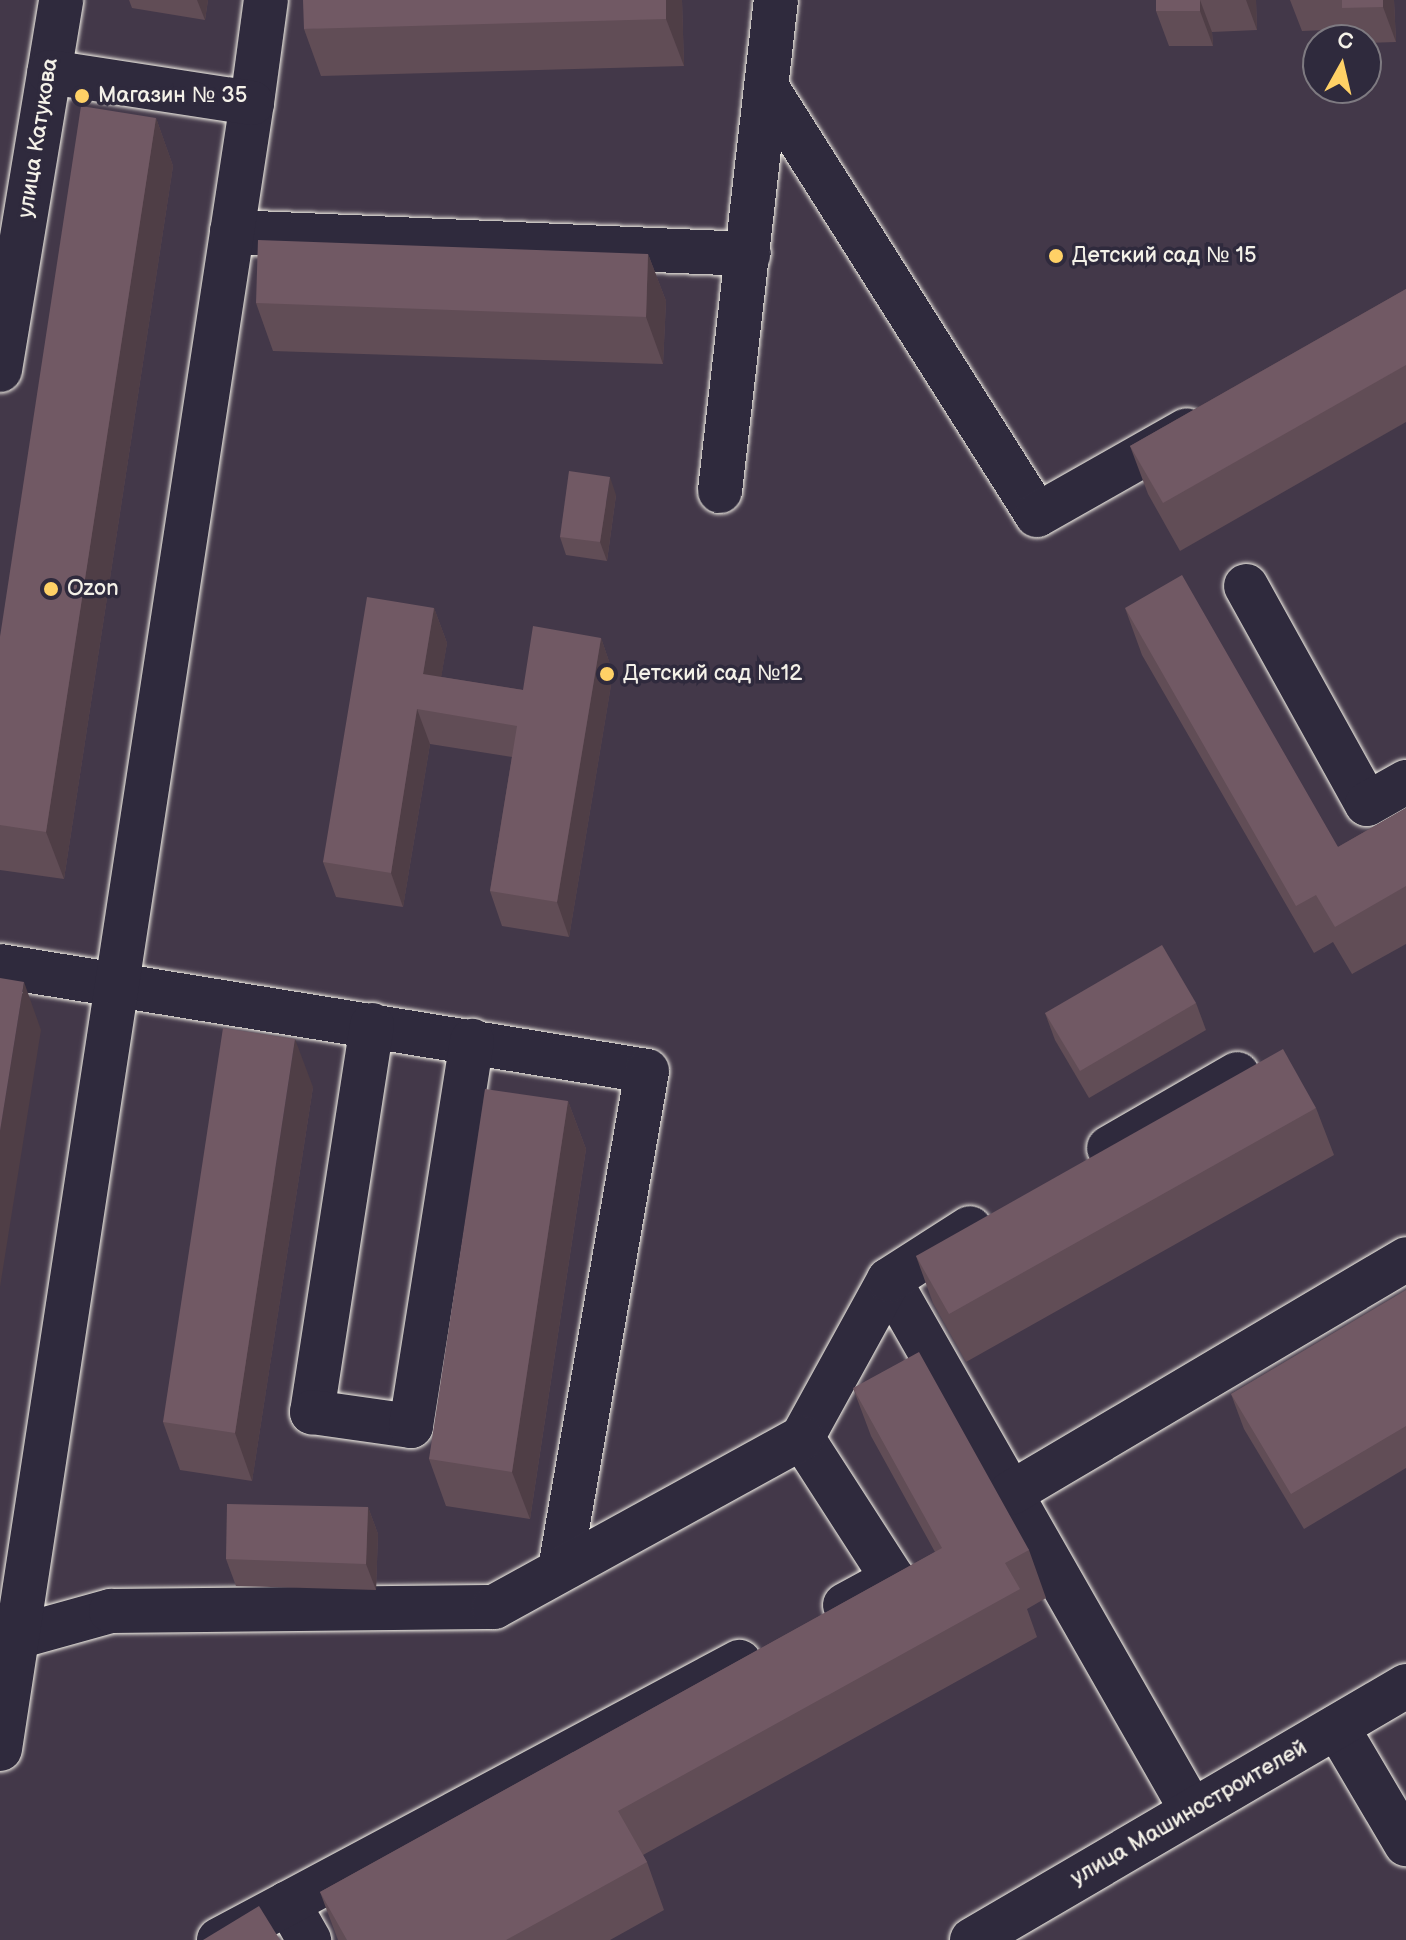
<!DOCTYPE html>
<html>
<head>
<meta charset="utf-8">
<style>
	body { margin:0 }
	#map { position:relative; width:1406px; height:1940px; overflow:hidden; background:#433849; font-family:"Balsamiq Sans",sans-serif }
	div>[style] { position:absolute }
	.roads { filter:drop-shadow(0 0 2px #f4f1e8) drop-shadow(0 0 2px #f4f1e8) }
	.minor>* { height:44px; margin:-22px; padding:0 22px; transform-origin:22px; border-radius:22px; background:#2f2a3d }
	.major>* { height:44px; margin:-22px; padding:0 22px; transform-origin:22px; border-radius:22px; background:#2f2a3d }
	.wall>* { inset:0; background:#614d56 }
	.shaded-wall>* { inset:0; background:#4f3e46 }
	.building>* { inset:0; background:#715964 }
	.dots>* { width:22px; height:22px; translate:-50% -50%; box-sizing:border-box; border:4px solid #2f2a3d; border-radius:50% }
	span { translate:-50% -50%; white-space:nowrap; text-align:center; line-height:1.15; -webkit-text-stroke:7px #2f2a3d; paint-order:stroke }
	.poi-label { font-size:22px; color:#f4f1e8 }
	.left { translate:0 -50%; text-align:left }
	.street-label { font-size:22px; color:#f4f1e8 }
	.north { position:absolute; left:1302px; top:24px; width:80px; height:80px; box-sizing:border-box; background:#2f2a3d; border:2px solid #7e7a81; border-radius:50%; rotate:8deg; font-size:22px; font-weight:700; line-height:32px; text-align:center; color:#f4f1e8 }
	.north::after { content:''; display:block; margin:auto; width:28px; height:36px; background:#ffd166; clip-path:polygon(50% 0,100% 100%,50% 72%,0 100%) }
</style>
</head>
<body>
<div id="map">
	<div class="roads">
		<div class="minor">
			<i style="left:767px;top:88px;width:505px;rotate:57.69deg"></i>
			<i style="left:1037px;top:515px;width:172px;rotate:-29.5deg"></i>
			<i style="left:252px;top:103px;width:104px;rotate:-82.3deg"></i>
			<i style="left:232px;top:232px;width:517px;rotate:2.44deg"></i>
			<i style="left:0;top:370px;width:375px;rotate:-80.6deg"></i>
			<i style="left:720px;top:491px;width:494px;rotate:-83.5deg"></i>
			<i style="left:1246px;top:586px;width:249px;rotate:61deg"></i>
			<i style="left:1367px;top:804px;width:45px;rotate:-29.4deg"></i>
			<i style="left:0;top:966px;width:655px;rotate:9.22deg"></i>
			<i style="left:647px;top:1071px;width:506px;rotate:99.91deg"></i>
			<i style="left:372px;top:1025px;width:392px;rotate:98.8deg"></i>
			<i style="left:312px;top:1412px;width:100px;rotate:8deg"></i>
			<i style="left:411px;top:1426px;width:390px;rotate:-81deg"></i>
			<i style="left:1109px;top:1148px;width:148px;rotate:-30deg"></i>
			<i style="left:889px;top:1280px;width:611px;rotate:60.29deg"></i>
			<i style="left:1011px;top:1493px;width:459px;rotate:-30.6deg"></i>
			<i style="left:845px;top:1605px;width:55px;rotate:-28.4deg"></i>
			<i style="left:893px;top:1579px;width:168px;rotate:-122.8deg"></i>
			<i style="left:802px;top:1438px;width:180px;rotate:-61.2deg"></i>
			<i style="left:889px;top:1280px;width:96px;rotate:-32.7deg"></i>
			<i style="left:0;top:1635px;width:17px;rotate:7deg"></i>
			<i style="left:17px;top:1637px;width:98px;rotate:-15.5deg"></i>
			<i style="left:111px;top:1611px;width:383px;rotate:-0.6deg"></i>
			<i style="left:494px;top:1607px;width:351px;rotate:-28.8deg"></i>
			<i style="left:1337px;top:1727px;width:136px;rotate:59.5deg"></i>
			<i style="left:0;top:1749px;width:1665px;rotate:-81.3deg"></i>
			<i style="left:252px;top:103px;width:205px;rotate:-171.3deg"></i>
			<i style="left:288px;top:1903px;width:43px;rotate:60.4deg"></i>
			<i style="left:219px;top:1940px;width:590px;rotate:-28.13deg"></i>
		</div>
		<div class="major">
			<i style="left:972px;top:1940px;width:503px;rotate:-30.34deg"></i>
		</div>
	</div>
	<div class="wall">
		<i style="clip-path:polygon(129px 0,208px 0,205px 20px,132px 8px)"></i>
		<i style="clip-path:polygon(682px 0,684px 66px,321px 76px,304px 29px)"></i>
		<i style="clip-path:polygon(1156px 0,1256px 0,1257px 30px,1212px 32px,1213px 46px,1169px 46px,1156px 11px)"></i>
		<i style="clip-path:polygon(1290px 0,1394px 0,1396px 42px,1366px 43px,1366px 40px,1353px 40px,1350px 29px,1302px 31px)"></i>
		<i style="clip-path:polygon(156px 118px,173px 166px,64px 879px,0 870px,0 637px)"></i>
		<i style="clip-path:polygon(648px 254px,666px 301px,663px 364px,273px 351px,256px 303px)"></i>
		<i style="clip-path:polygon(1406px 289px,1406px 422px,1180px 551px,1148px 494px,1130px 446px)"></i>
		<i style="clip-path:polygon(616px 495px,607px 561px,566px 555px,560px 537px)"></i>
		<i style="clip-path:polygon(434px 608px,447px 643px,441px 677px,523px 690px,601px 638px,613px 673px,569px 937px,502px 926px,490px 891px,512px 757px,430px 744px,403px 907px,336px 897px,323px 862px)"></i>
		<i style="clip-path:polygon(1125px 608px,1338px 847px,1406px 808px,1406px 944px,1352px 974px,1333px 942px,1314px 953px,1142px 655px)"></i>
		<i style="clip-path:polygon(1196px 1003px,1206px 1030px,1089px 1098px,1055px 1040px,1045px 1013px)"></i>
		<i style="clip-path:polygon(313px 1087px,252px 1481px,180px 1470px,163px 1422px)"></i>
		<i style="clip-path:polygon(568px 1101px,586px 1149px,530px 1519px,446px 1506px,429px 1459px)"></i>
		<i style="clip-path:polygon(1316px 1108px,1334px 1155px,966px 1362px,933px 1303px,916px 1256px)"></i>
		<i style="clip-path:polygon(1406px 1290px,1406px 1468px,1304px 1529px,1244px 1429px,1231px 1394px)"></i>
		<i style="clip-path:polygon(853px 1388px,1029px 1550px,1046px 1598px,1027px 1609px,1037px 1637px,643px 1855px,647px 1862px,664px 1910px,610px 1940px,338px 1940px,320px 1892px,935px 1552px,871px 1436px)"></i>
		<i style="clip-path:polygon(368px 1507px,378px 1534px,376px 1590px,236px 1586px,226px 1559px)"></i>
	</div>
	<div class="shaded-wall">
		<i style="clip-path:polygon(197px 0,208px 0,205px 20px)"></i>
		<i style="clip-path:polygon(666px 0,682px 0,684px 66px,666px 19px)"></i>
		<i style="clip-path:polygon(1200px 0,1212px 32px,1213px 46px,1200px 11px)"></i>
		<i style="clip-path:polygon(1246px 0,1256px 0,1257px 30px)"></i>
		<i style="clip-path:polygon(1383px 0,1394px 0,1396px 42px,1383px 7px)"></i>
		<i style="clip-path:polygon(156px 118px,173px 166px,64px 879px,46px 832px)"></i>
		<i style="clip-path:polygon(648px 254px,666px 301px,663px 364px,646px 317px)"></i>
		<i style="clip-path:polygon(610px 477px,616px 495px,607px 561px,600px 542px)"></i>
		<i style="clip-path:polygon(434px 608px,447px 643px,436px 708px,423px 674px)"></i>
		<i style="clip-path:polygon(601px 638px,613px 673px,569px 937px,557px 902px)"></i>
		<i style="clip-path:polygon(417px 709px,430px 744px,403px 907px,391px 873px)"></i>
		<i style="clip-path:polygon(24px 982px,41px 1030px,0 1287px,0 1131px)"></i>
		<i style="clip-path:polygon(295px 1039px,313px 1087px,252px 1481px,235px 1433px)"></i>
		<i style="clip-path:polygon(568px 1101px,586px 1149px,530px 1519px,512px 1472px)"></i>
		<i style="clip-path:polygon(368px 1507px,378px 1534px,376px 1590px,366px 1564px)"></i>
	</div>
	<div class="building">
		<i style="clip-path:polygon(303px 0,666px 0,666px 19px,304px 29px)"></i>
		<i style="clip-path:polygon(1156px 0,1200px 0,1200px 11px,1156px 11px)"></i>
		<i style="clip-path:polygon(1342px 0,1383px 0,1383px 7px,1342px 8px)"></i>
		<i style="clip-path:polygon(81px 106px,156px 118px,46px 832px,0 825px,0 637px)"></i>
		<i style="clip-path:polygon(258px 240px,648px 254px,646px 317px,256px 303px)"></i>
		<i style="clip-path:polygon(1406px 289px,1406px 365px,1163px 503px,1130px 446px)"></i>
		<i style="clip-path:polygon(569px 471px,610px 477px,600px 542px,560px 537px)"></i>
		<i style="clip-path:polygon(1182px 575px,1338px 847px,1406px 808px,1406px 886px,1335px 927px,1316px 895px,1296px 906px,1125px 608px)"></i>
		<i style="clip-path:polygon(367px 597px,434px 608px,423px 674px,523px 690px,533px 626px,601px 638px,557px 902px,490px 891px,517px 726px,417px 709px,391px 873px,323px 862px)"></i>
		<i style="clip-path:polygon(1162px 945px,1196px 1003px,1080px 1071px,1045px 1013px)"></i>
		<i style="clip-path:polygon(0 978px,24px 982px,0 1131px)"></i>
		<i style="clip-path:polygon(223px 1028px,295px 1039px,235px 1433px,163px 1422px)"></i>
		<i style="clip-path:polygon(1283px 1049px,1316px 1108px,949px 1314px,916px 1256px)"></i>
		<i style="clip-path:polygon(485px 1089px,568px 1101px,512px 1472px,429px 1459px)"></i>
		<i style="clip-path:polygon(1406px 1290px,1406px 1426px,1291px 1494px,1231px 1394px)"></i>
		<i style="clip-path:polygon(919px 1352px,1029px 1550px,1005px 1563px,1020px 1589px,618px 1811px,647px 1862px,506px 1940px,347px 1940px,320px 1892px,942px 1548px,853px 1388px)"></i>
		<i style="clip-path:polygon(227px 1504px,368px 1507px,366px 1564px,226px 1559px)"></i>
		<i style="clip-path:polygon(259px 1906px,280px 1940px,203px 1940px)"></i>
	</div>
	<div class="dots">
		<i style="left:82px;top:96px;background:#ffd166"></i>
		<i style="left:1056px;top:256px;background:#ffd166"></i>
		<i style="left:51px;top:589px;background:#ffd166"></i>
		<i style="left:607px;top:674px;background:#ffd166"></i>
	</div>
	<div class="poi-label">
		<span class="left" style="left:98px;top:96px">Магазин № 35</span>
		<span class="left" style="left:1072px;top:256px">Детский сад № 15</span>
		<span class="left" style="left:67px;top:589px">Ozon</span>
		<span class="left" style="left:623px;top:674px">Детский сад №12</span>
	</div>
	<div class="street-label">
		<span style="left:38px;top:138px;rotate:-81deg">улица Катукова</span>
		<span style="left:1189px;top:1813px;rotate:-30deg">улица Машиностроителей</span>
	</div>
	<div class="north">С</div>
</div>
</body>
</html>
